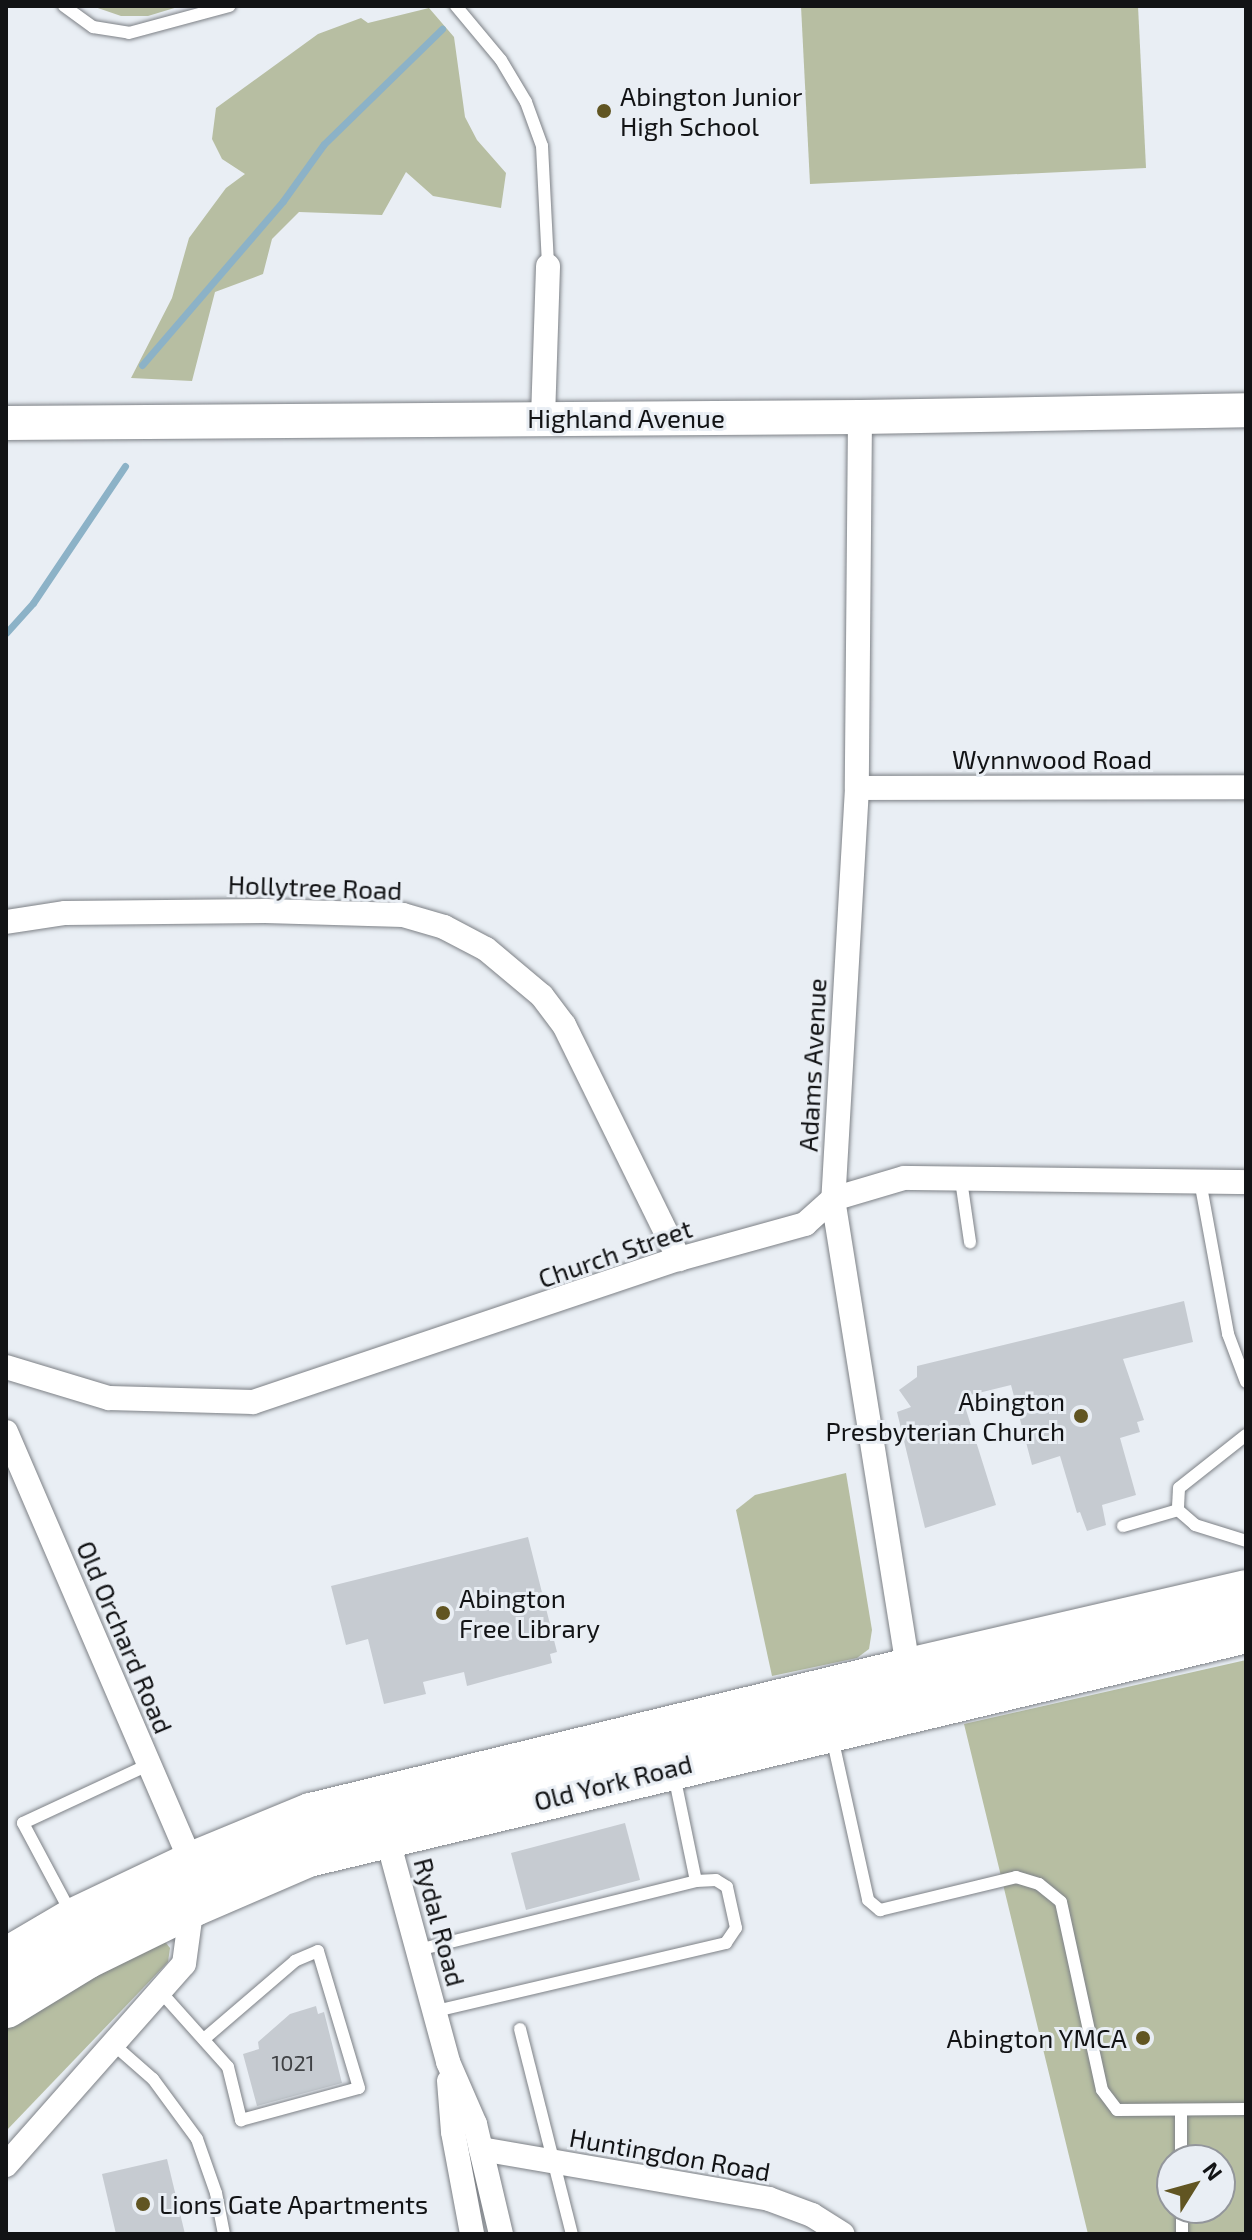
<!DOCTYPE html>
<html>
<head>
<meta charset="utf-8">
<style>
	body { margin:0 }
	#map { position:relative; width:1252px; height:2240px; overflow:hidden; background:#e9eef4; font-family:"Exo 2",sans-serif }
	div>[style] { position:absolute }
	.green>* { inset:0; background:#b7bea2 }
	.stream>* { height:7px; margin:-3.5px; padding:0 3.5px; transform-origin:3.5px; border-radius:3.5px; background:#8cb2c7 }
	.building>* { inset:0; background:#c6cbd1 }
	.roads { filter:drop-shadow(0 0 2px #7d8186) drop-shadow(0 0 2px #7d8186) }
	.lane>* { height:12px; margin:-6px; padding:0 6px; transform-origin:6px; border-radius:6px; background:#fff }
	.street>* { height:24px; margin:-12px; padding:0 12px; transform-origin:12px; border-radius:12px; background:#fff }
	.secondary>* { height:34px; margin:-17px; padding:0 17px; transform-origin:17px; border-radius:17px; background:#fff }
	.highway>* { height:44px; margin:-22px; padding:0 22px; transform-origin:22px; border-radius:22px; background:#fff }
	.dots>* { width:22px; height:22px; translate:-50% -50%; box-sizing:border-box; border:4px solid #e9eef4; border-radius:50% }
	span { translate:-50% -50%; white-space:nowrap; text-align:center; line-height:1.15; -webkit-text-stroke:6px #e9eef4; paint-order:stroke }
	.number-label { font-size:22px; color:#3f4144 }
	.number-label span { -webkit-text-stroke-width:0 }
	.poi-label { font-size:26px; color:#121315 }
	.left { translate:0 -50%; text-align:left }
	.right { translate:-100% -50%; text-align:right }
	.street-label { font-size:26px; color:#121315 }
	.frame { position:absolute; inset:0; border:8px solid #121315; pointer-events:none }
	.north { position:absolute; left:1156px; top:2144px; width:80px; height:80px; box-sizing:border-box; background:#e9eef4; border:2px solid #93969b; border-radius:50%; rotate:53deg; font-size:22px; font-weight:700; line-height:32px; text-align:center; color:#121315 }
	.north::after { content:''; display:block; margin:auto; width:28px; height:36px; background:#615522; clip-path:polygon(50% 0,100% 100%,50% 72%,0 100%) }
</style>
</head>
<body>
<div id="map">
	<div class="green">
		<i style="clip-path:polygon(92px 6px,181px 6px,148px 16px,121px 16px)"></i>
		<i style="clip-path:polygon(801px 6px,1138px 6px,1146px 168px,810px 184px)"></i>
		<i style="clip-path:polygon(429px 8px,454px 37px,465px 117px,477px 140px,506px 173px,501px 208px,433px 196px,406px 172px,382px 215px,299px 212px,272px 239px,263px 274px,215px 292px,192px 381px,131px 378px,172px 298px,189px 238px,226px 188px,245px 174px,222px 159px,212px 139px,216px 108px,318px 34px,361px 18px,368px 23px)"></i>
		<i style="clip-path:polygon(846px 1473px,872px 1630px,869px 1649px,857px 1658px,772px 1676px,736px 1510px,755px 1495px)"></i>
		<i style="clip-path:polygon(evenodd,1246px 1660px,1246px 2234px,1088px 2234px,964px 1724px,1246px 1660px,1172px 2160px,1220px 2160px,1220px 2208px,1172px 2208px,1172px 2160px)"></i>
		<i style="clip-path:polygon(163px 1939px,170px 1948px,168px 1962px,6px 2131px,6px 2021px)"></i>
	</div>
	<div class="stream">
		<i style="left:142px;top:365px;width:216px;rotate:-49.3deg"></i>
		<i style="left:283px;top:201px;width:70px;rotate:-54.3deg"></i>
		<i style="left:324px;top:144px;width:165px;rotate:-44.3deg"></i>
		<i style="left:6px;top:633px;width:40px;rotate:-48deg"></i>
		<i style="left:33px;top:603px;width:165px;rotate:-56.1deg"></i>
	</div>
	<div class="building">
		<i style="clip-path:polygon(1184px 1301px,1193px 1342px,1123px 1359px,1144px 1420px,1137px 1422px,1140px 1432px,1120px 1438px,1136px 1495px,1102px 1505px,1106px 1525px,1087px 1531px,1080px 1512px,1077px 1513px,1060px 1456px,1032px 1465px,1011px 1385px,962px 1397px,996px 1505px,925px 1528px,897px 1412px,911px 1407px,899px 1390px,917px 1377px,917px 1366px)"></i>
		<i style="clip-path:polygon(528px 1537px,557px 1652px,550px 1654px,552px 1663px,467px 1686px,464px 1672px,423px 1682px,426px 1694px,384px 1704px,368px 1639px,346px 1645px,331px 1586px)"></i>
		<i style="clip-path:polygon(625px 1823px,640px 1880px,526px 1910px,511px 1853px)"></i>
		<i style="clip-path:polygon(316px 2006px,318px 2014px,324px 2012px,342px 2083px,257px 2106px,243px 2054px,259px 2049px,258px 2042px,290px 2014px)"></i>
		<i style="clip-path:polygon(167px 2159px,185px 2234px,116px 2234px,102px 2174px)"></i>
	</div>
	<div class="roads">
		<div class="lane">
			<i style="left:64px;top:6px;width:36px;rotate:36deg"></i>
			<i style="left:93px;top:27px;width:36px;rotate:9deg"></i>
			<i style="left:129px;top:33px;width:104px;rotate:-15.1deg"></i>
			<i style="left:456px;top:6px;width:70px;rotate:50.2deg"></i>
			<i style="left:501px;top:60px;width:49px;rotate:59.2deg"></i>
			<i style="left:526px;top:102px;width:47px;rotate:70deg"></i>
			<i style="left:542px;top:146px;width:120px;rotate:87.1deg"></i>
			<i style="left:961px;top:1180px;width:63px;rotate:81.7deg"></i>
			<i style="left:1200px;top:1181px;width:156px;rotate:79.6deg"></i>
			<i style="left:1228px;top:1334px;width:51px;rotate:69.4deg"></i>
			<i style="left:1246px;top:1435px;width:85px;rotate:141.7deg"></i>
			<i style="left:1179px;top:1488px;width:22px;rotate:93deg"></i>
			<i style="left:1178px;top:1510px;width:23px;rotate:41deg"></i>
			<i style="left:1195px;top:1525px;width:53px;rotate:17.4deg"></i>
			<i style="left:1123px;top:1526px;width:57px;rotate:-16.2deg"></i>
			<i style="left:832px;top:1737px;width:167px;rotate:77.5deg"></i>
			<i style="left:868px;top:1900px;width:16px;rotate:40deg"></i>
			<i style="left:880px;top:1910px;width:140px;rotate:-13.6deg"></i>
			<i style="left:1016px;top:1877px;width:24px;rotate:17deg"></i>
			<i style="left:1039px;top:1884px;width:28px;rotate:39deg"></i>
			<i style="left:1061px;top:1902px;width:192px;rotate:77.7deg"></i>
			<i style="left:1102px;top:2090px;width:25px;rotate:53deg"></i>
			<i style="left:1117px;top:2110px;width:129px;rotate:-0.4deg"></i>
			<i style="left:674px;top:1775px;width:108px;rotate:78.3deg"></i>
			<i style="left:71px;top:1913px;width:102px;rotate:-118.1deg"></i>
			<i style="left:23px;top:1823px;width:140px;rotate:-24.9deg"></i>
			<i style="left:418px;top:1950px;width:286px;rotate:-13.9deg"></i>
			<i style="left:696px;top:1881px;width:20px;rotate:-3deg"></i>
			<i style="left:716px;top:1880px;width:13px;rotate:32deg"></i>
			<i style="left:727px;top:1887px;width:42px;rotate:77.6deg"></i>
			<i style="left:736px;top:1928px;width:18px;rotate:124deg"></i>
			<i style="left:726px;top:1943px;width:299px;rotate:166.8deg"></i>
			<i style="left:160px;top:1991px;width:102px;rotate:48.2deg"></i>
			<i style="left:228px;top:2067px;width:55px;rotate:76.2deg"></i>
			<i style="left:241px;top:2120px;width:122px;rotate:-15.2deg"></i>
			<i style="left:359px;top:2088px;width:143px;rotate:-106.7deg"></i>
			<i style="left:318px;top:1951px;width:25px;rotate:157deg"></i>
			<i style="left:295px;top:1961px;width:120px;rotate:139.4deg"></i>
			<i style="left:520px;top:2029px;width:211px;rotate:75.8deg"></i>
			<i style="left:113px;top:2044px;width:53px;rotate:41.2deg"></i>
			<i style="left:153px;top:2079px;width:74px;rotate:53.7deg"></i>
			<i style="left:197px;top:2139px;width:57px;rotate:70.6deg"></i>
			<i style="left:216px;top:2193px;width:42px;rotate:79deg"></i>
			<i style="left:1181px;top:2110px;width:50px;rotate:90deg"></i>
			<i style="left:1182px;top:2208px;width:26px;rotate:90deg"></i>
		</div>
		<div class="street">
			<i style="left:860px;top:417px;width:371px;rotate:90.5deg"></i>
			<i style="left:857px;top:788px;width:412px;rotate:93.3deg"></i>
			<i style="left:833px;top:1199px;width:487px;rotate:80.9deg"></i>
			<i style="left:543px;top:418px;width:152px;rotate:-88.1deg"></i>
			<i style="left:857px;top:788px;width:389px;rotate:-0.1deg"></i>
			<i style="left:6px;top:922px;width:60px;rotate:-8.7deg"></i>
			<i style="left:65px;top:913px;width:200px;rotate:-0.6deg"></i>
			<i style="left:265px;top:911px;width:138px;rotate:1.7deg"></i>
			<i style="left:403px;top:915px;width:43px;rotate:16.3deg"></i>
			<i style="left:444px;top:927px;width:47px;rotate:27.6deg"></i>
			<i style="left:486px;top:949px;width:73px;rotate:40deg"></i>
			<i style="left:542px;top:996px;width:36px;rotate:53deg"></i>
			<i style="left:564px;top:1025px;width:261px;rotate:63.8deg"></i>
			<i style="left:6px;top:1367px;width:108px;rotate:16.8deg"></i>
			<i style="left:109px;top:1398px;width:144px;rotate:1.6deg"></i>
			<i style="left:253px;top:1402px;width:449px;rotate:-18.6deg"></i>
			<i style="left:679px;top:1259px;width:131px;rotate:-15.5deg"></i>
			<i style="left:805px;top:1224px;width:38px;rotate:-42deg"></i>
			<i style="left:833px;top:1199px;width:74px;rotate:-16.5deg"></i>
			<i style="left:904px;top:1178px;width:342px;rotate:0.7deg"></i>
			<i style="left:6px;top:1432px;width:470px;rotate:66.7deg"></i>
			<i style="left:384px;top:1826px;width:245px;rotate:74.8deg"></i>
			<i style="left:448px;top:2062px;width:68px;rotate:66.5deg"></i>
			<i style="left:475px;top:2124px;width:113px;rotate:76.7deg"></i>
			<i style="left:449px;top:2081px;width:51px;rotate:85.5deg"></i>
			<i style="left:453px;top:2132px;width:104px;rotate:79.4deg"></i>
			<i style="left:481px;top:2149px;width:292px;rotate:9.8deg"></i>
			<i style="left:769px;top:2199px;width:46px;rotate:20.4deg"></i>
			<i style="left:812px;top:2215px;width:36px;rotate:32deg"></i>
			<i style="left:6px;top:2165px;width:268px;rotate:-48.5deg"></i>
			<i style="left:184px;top:1964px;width:60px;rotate:-82.3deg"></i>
		</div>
		<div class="secondary">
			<i style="left:6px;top:423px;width:854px;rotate:-0.4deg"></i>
			<i style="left:860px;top:417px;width:386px;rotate:-1deg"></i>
		</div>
		<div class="highway">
			<i style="left:6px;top:1960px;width:79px;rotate:-30.5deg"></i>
			<i style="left:74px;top:1920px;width:131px;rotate:-25.4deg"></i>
			<i style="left:192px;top:1864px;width:129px;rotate:-22.4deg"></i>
			<i style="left:311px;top:1815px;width:615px;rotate:-13.63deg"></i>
			<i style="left:909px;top:1670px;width:346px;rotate:-13deg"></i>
			<i style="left:6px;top:2006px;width:94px;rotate:-31.5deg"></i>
			<i style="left:86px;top:1957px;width:118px;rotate:-26.1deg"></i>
			<i style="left:192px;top:1905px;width:126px;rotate:-23.3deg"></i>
			<i style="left:308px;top:1855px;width:964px;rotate:-13.43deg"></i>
		</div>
	</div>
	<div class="dots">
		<i style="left:604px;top:111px;background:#615522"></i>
		<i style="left:1081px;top:1416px;background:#615522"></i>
		<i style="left:443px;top:1613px;background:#615522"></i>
		<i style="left:1143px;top:2038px;background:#615522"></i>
		<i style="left:143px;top:2204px;background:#615522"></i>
	</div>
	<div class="number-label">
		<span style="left:293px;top:2063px">1021</span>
	</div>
	<div class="poi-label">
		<span class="left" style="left:620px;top:111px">Abington Junior<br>High School</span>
		<span class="right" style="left:1065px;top:1416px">Abington<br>Presbyterian Church</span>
		<span class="left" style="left:459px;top:1613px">Abington<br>Free Library</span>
		<span class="right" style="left:1127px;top:2038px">Abington YMCA</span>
		<span class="left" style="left:159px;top:2204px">Lions Gate Apartments</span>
	</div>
	<div class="street-label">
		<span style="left:626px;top:418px">Highland Avenue</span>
		<span style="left:1052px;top:759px">Wynnwood Road</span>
		<span style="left:315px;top:887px;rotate:2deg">Hollytree Road</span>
		<span style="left:812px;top:1065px;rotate:-87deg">Adams Avenue</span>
		<span style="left:615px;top:1253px;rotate:-19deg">Church Street</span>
		<span style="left:125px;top:1637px;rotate:67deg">Old Orchard Road</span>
		<span style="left:613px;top:1782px;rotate:-14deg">Old York Road</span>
		<span style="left:440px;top:1922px;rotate:75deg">Rydal Road</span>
		<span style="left:670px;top:2154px;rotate:10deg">Huntingdon Road</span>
	</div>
	<div class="frame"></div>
	<div class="north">N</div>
</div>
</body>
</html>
